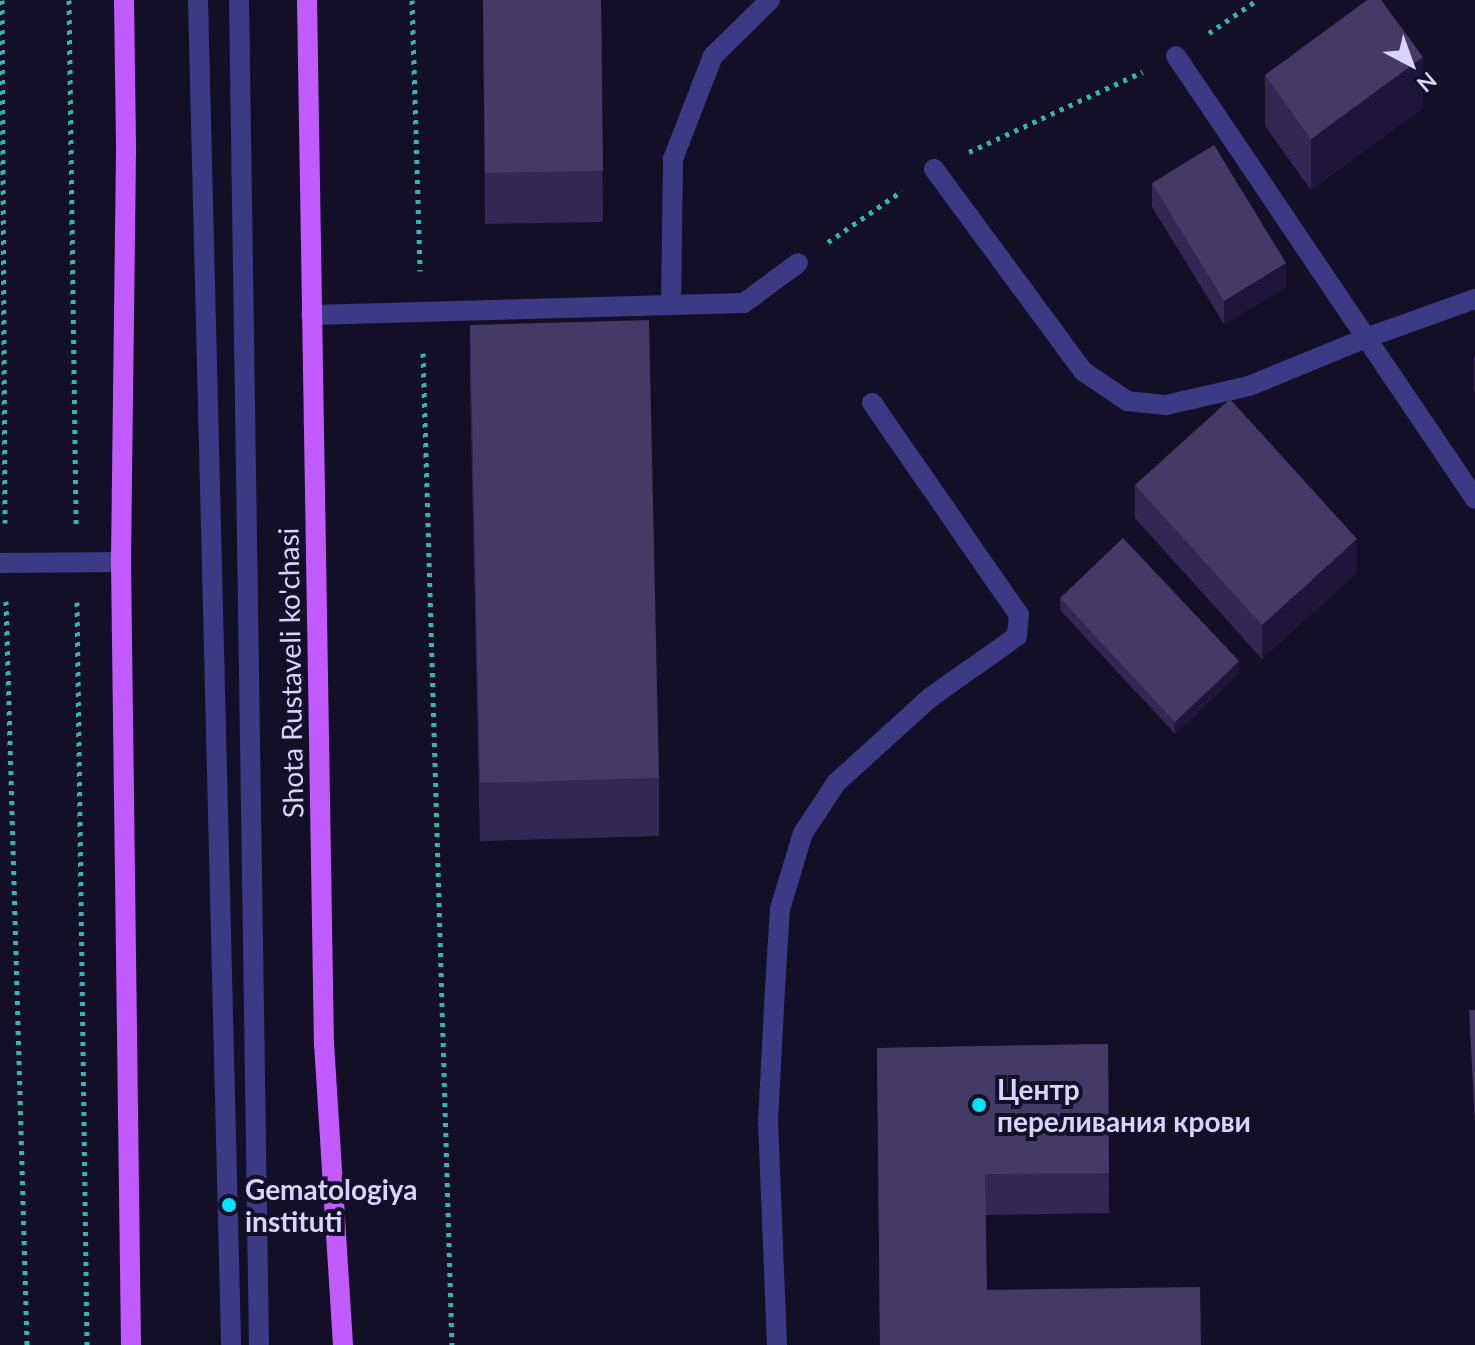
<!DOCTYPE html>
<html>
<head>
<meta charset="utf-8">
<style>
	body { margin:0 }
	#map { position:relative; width:1475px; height:1345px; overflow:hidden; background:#130f26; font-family:Lato,sans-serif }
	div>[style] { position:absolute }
	.path>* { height:5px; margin-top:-2.5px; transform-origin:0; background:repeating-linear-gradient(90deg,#2fb8b0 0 4px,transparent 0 10px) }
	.lane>* { height:20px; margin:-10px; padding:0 10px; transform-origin:10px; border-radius:10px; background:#3d3a85 }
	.primary>* { height:20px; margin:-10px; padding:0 10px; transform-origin:10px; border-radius:10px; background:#c25bff }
	.wall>* { inset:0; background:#312854 }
	.shaded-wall>* { inset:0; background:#1d163a }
	.building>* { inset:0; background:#433a66 }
	.dots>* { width:22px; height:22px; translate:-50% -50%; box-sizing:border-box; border:4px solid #130f26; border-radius:50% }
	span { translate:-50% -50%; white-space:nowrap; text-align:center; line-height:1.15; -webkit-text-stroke:8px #130f26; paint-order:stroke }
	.street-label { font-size:28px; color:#d9d4ff }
	.poi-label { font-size:28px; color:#d9d4ff; font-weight:700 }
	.left { translate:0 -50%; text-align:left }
	.north { position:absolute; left:1371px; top:24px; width:80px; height:80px; -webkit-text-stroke:6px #130f26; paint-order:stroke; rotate:139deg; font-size:22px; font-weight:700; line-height:32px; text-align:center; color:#d9d4ff }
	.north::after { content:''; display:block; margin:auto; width:28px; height:36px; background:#d9d4ff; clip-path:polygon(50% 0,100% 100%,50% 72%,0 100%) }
</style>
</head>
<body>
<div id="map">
	<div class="path">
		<i style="left:2px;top:0;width:523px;rotate:89.67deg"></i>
		<i style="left:69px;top:0;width:524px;rotate:89.23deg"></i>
		<i style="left:412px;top:0;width:271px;rotate:88.3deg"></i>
		<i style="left:1209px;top:33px;width:58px;rotate:-34.5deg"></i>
		<i style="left:969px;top:152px;width:191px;rotate:-24.8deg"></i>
		<i style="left:828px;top:242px;width:90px;rotate:-34.6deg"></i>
		<i style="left:423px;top:353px;width:992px;rotate:88.33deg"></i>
		<i style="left:6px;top:601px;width:744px;rotate:88.38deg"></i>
		<i style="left:77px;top:602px;width:743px;rotate:89.23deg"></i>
	</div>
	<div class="lane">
		<i style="left:198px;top:0;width:1345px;rotate:88.59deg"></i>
		<i style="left:239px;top:0;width:1345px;rotate:89.15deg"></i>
		<i style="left:1176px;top:56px;width:534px;rotate:55.98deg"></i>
		<i style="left:934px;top:169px;width:251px;rotate:53.6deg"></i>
		<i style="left:1083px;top:371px;width:53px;rotate:34.3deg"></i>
		<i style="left:1127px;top:401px;width:39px;rotate:6deg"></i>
		<i style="left:1166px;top:405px;width:85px;rotate:-12.9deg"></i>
		<i style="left:1249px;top:386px;width:126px;rotate:-22.3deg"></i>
		<i style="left:1366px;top:338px;width:116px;rotate:-19.7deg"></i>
		<i style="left:671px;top:305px;width:146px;rotate:-89.2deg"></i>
		<i style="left:673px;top:159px;width:110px;rotate:-68.8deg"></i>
		<i style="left:713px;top:56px;width:80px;rotate:-44.5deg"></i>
		<i style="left:311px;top:315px;width:433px;rotate:-1.6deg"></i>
		<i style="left:744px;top:303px;width:67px;rotate:-36.5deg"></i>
		<i style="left:0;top:563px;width:121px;rotate:-0.5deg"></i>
		<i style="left:777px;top:1345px;width:223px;rotate:-92.3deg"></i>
		<i style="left:768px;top:1122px;width:132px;rotate:-87deg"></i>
		<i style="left:775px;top:990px;width:81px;rotate:-86.5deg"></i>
		<i style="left:780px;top:909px;width:79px;rotate:-73.2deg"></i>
		<i style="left:803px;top:833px;width:60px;rotate:-56.6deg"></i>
		<i style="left:836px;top:783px;width:128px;rotate:-42.2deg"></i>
		<i style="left:931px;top:697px;width:105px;rotate:-35.3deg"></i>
		<i style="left:1017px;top:636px;width:21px;rotate:-85deg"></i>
		<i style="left:1019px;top:615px;width:258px;rotate:-124.7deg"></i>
	</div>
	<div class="primary">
		<i style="left:124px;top:0;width:151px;rotate:89.2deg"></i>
		<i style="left:126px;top:151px;width:411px;rotate:90.7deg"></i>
		<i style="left:121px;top:562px;width:783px;rotate:89.27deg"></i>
		<i style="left:307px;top:0;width:1043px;rotate:89.07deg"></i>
		<i style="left:324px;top:1043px;width:303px;rotate:86.4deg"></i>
	</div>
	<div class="wall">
		<i style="clip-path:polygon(483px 0,601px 0,603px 222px,485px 224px)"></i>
		<i style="clip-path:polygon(1265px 75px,1423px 108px,1311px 190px,1265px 126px)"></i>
		<i style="clip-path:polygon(1152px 183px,1286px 287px,1224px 324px,1152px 207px)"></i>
		<i style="clip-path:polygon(470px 325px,659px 778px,659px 836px,480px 841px,470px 383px)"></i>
		<i style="clip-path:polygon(1475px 356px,1475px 392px,1474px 390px,1474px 357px)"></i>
		<i style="clip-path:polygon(1135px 485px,1357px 572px,1262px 659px,1135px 518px)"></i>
		<i style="clip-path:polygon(1060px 598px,1239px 673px,1175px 734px,1060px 610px)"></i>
		<i style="clip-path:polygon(1108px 1044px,1109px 1213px,986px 1215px,880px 1345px,877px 1048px)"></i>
	</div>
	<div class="shaded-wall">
		<i style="clip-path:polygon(1423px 57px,1423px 108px,1311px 190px,1311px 139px)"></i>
		<i style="clip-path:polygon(1286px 263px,1286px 287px,1224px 324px,1224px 301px)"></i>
		<i style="clip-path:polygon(1357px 539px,1357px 572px,1262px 659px,1262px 625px)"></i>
		<i style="clip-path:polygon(1239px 661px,1239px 673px,1175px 734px,1175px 722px)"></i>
	</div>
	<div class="building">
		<i style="clip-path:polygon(483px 0,601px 0,603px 171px,485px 173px)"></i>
		<i style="clip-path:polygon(1367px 0,1381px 0,1423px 57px,1311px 139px,1265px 75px)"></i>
		<i style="clip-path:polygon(1214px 145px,1286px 263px,1224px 301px,1152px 183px)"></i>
		<i style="clip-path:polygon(649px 320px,659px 778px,480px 783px,470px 325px)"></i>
		<i style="clip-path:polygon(1230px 399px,1357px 539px,1262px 625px,1135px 485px)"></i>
		<i style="clip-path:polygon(1123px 538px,1239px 661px,1175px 722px,1060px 598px)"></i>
		<i style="clip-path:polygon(1469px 1010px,1475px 1010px,1475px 1123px)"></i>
		<i style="clip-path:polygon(1108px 1044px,1109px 1173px,985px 1174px,987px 1290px,1200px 1287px,1201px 1345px,880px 1345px,877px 1048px)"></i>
	</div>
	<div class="dots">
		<i style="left:979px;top:1105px;background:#00e5ff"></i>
		<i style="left:229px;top:1205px;background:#00e5ff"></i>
	</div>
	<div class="street-label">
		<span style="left:290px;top:673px;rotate:-91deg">Shota Rustaveli ko'chasi</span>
	</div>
	<div class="poi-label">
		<span class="left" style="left:997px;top:1105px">Центр<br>переливания крови</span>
		<span class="left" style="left:245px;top:1205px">Gematologiya<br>instituti</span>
	</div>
	<div class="north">N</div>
</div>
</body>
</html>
